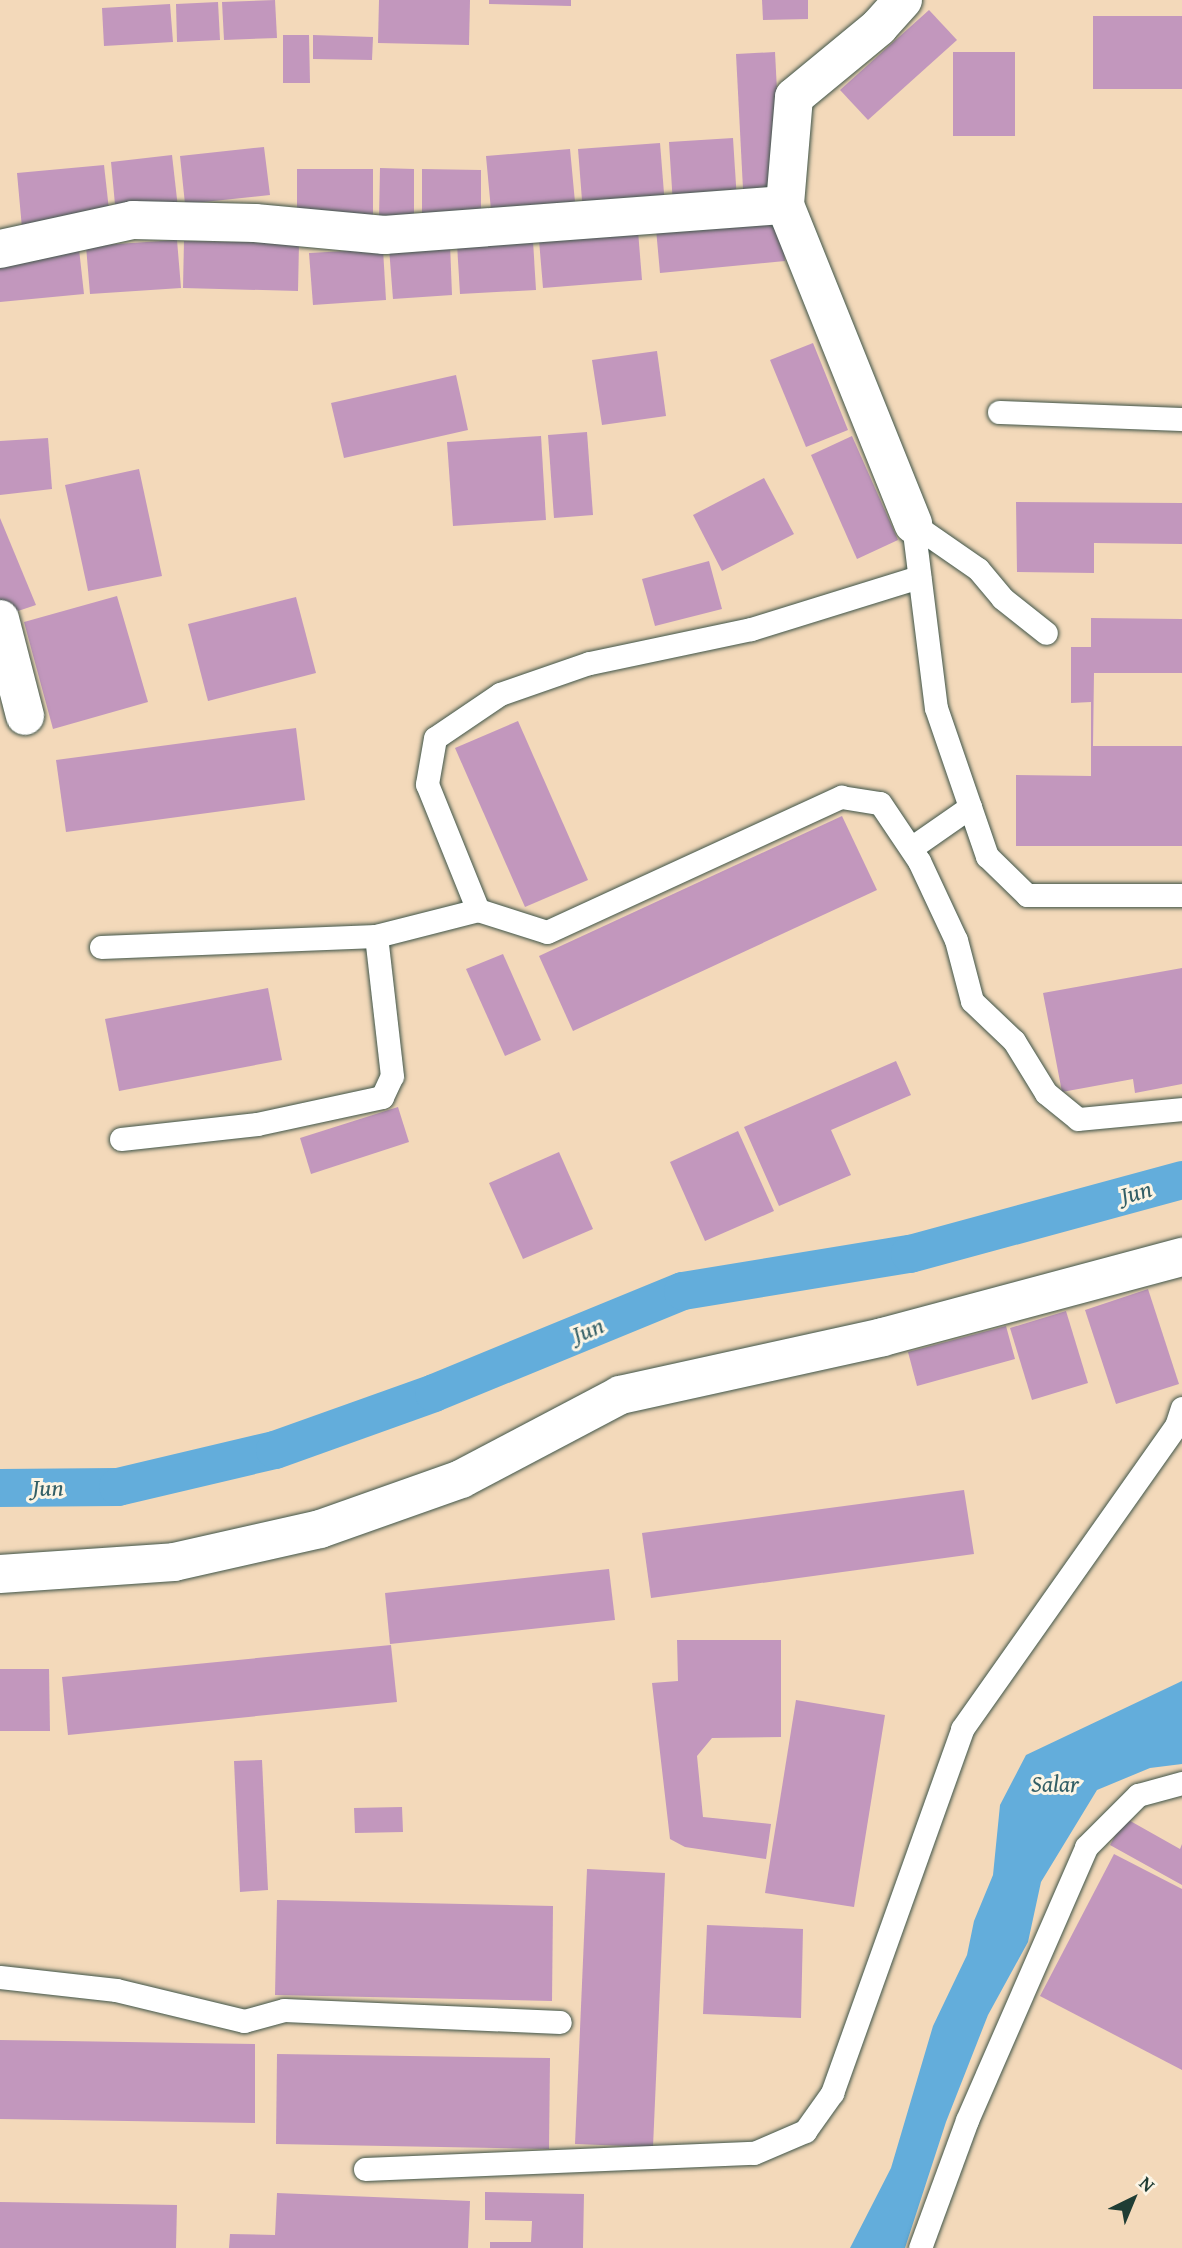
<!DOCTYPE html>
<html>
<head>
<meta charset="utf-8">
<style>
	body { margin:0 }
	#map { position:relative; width:1182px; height:2248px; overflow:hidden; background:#f3d9ba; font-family:"Gentium Book Plus",serif }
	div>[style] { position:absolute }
	.water>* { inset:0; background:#63addb }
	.canal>* { height:38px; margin:-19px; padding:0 19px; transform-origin:19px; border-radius:19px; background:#63addb }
	.building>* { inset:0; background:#c297bd }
	.roads { filter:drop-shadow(0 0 2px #3f5448) drop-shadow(0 0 2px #3f5448) }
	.service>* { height:23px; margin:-11.5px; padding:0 11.5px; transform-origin:11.5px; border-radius:11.5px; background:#fff }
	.minor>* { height:38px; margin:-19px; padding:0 19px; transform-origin:19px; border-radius:19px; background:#fff }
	span { translate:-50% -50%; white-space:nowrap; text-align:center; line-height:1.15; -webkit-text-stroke:6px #fcf5e5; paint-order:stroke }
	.water-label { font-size:24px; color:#335f66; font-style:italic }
	.north { position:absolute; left:1098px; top:2164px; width:70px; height:70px; -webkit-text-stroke:5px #fcf5e5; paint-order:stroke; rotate:43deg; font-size:19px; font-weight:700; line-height:28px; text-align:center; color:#1f3d34 }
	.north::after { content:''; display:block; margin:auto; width:24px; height:32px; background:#1f3d34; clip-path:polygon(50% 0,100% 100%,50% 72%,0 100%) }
</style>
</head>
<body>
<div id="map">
	<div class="water">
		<i style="clip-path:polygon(1182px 1681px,1182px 1764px,1150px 1768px,1097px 1790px,1041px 1882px,1028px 1942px,988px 2015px,946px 2122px,905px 2248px,850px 2248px,891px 2168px,933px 2026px,967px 1955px,974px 1921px,993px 1875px,1000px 1805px,1026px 1755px)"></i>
	</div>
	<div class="canal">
		<i style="left:0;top:1488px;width:118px;rotate:-0.5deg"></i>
		<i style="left:118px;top:1487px;width:161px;rotate:-13.3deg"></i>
		<i style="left:275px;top:1450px;width:169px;rotate:-19.7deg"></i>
		<i style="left:434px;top:1393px;width:269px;rotate:-22.3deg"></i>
		<i style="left:683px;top:1291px;width:230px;rotate:-9.3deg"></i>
		<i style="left:910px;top:1254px;width:282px;rotate:-15.2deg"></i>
	</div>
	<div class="building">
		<i style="clip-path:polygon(275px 0,277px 38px,224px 40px,222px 2px)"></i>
		<i style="clip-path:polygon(379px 0,470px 0,469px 45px,378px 43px)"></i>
		<i style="clip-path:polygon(489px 0,571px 0,571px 6px,489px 4px)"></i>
		<i style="clip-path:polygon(762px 0,808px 0,808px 19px,763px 20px)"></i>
		<i style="clip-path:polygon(218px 2px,220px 40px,177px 42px,176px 4px)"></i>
		<i style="clip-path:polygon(170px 4px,173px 42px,104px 46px,102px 8px)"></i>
		<i style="clip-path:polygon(929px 10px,957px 40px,868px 120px,840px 90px)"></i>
		<i style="clip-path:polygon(1093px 16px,1182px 16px,1182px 89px,1093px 89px)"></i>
		<i style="clip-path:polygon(283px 35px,309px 35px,310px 83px,283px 83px)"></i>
		<i style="clip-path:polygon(313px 35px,373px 37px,372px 60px,313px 59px)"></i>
		<i style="clip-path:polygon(775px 52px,782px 187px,743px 189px,736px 54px)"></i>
		<i style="clip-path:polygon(953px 52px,1015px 52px,1015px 136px,953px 136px)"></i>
		<i style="clip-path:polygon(733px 138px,737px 201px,673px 205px,669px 142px)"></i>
		<i style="clip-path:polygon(660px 143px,665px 206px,583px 213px,578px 149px)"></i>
		<i style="clip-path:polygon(264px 147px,270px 195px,185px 204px,180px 156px)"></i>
		<i style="clip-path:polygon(570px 149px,576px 213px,492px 221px,486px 156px)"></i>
		<i style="clip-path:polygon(172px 155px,178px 208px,116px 215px,111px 162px)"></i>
		<i style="clip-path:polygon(104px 165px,110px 219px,22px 228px,17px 173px)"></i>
		<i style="clip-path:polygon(380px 168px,414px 169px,414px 219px,379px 219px)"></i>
		<i style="clip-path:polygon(297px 169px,373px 169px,373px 219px,297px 218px)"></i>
		<i style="clip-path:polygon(422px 169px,481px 170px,481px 222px,422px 221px)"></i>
		<i style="clip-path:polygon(781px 217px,785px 261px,660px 273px,656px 229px)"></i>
		<i style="clip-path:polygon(638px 231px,642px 280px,543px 288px,539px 240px)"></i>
		<i style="clip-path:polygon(177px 240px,181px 288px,90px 294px,86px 246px)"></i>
		<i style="clip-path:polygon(184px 241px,299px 243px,298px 291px,183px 288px)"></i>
		<i style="clip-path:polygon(533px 241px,536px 290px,460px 294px,457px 244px)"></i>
		<i style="clip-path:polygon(450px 244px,452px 295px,393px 299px,389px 248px)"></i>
		<i style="clip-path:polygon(79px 249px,84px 294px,0 302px,0 257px)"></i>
		<i style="clip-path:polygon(383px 249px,386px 300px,313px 305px,309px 253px)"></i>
		<i style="clip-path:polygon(813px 343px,848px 430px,806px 447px,770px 360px)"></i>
		<i style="clip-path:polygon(657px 351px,666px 416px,602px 425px,592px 360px)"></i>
		<i style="clip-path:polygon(456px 375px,468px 430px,344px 458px,331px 403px)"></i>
		<i style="clip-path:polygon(587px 432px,593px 515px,554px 518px,548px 435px)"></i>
		<i style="clip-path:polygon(541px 436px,546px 520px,453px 526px,447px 442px)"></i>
		<i style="clip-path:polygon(852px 436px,898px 540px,857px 559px,811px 455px)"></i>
		<i style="clip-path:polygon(48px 438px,52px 489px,0 495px,0 441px)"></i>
		<i style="clip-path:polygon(139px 469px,162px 576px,88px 591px,65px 485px)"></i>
		<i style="clip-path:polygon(764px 478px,794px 534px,722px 571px,693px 515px)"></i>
		<i style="clip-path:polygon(1016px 502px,1182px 503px,1182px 544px,1094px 543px,1094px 573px,1017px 572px)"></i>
		<i style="clip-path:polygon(0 518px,36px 605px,3px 616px,0 607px)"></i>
		<i style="clip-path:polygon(709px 561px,722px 609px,655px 626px,642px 579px)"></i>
		<i style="clip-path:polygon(117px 596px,148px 702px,53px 729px,24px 622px)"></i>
		<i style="clip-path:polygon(296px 597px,316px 673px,208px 701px,188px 624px)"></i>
		<i style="clip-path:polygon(1091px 618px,1182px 619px,1182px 673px,1094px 673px,1093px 746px,1182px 746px,1182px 846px,1016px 846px,1016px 775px,1091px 776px,1091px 702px,1071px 703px,1071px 647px,1091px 647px)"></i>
		<i style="clip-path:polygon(518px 721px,588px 880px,525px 907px,455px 748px)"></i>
		<i style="clip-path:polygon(296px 728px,305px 800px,66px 832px,56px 760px)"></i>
		<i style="clip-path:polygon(842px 816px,877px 890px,573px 1031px,539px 956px)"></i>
		<i style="clip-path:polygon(503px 954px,541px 1040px,505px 1056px,466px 969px)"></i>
		<i style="clip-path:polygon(1182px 968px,1182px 1084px,1135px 1093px,1133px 1079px,1062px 1092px,1043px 993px)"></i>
		<i style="clip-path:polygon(268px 988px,282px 1060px,119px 1091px,105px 1019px)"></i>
		<i style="clip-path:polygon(896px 1061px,911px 1095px,831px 1130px,851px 1175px,779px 1206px,744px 1127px)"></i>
		<i style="clip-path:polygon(398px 1107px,409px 1142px,311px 1174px,300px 1138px)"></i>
		<i style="clip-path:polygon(738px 1131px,774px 1211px,705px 1241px,670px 1162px)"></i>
		<i style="clip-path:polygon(559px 1152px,593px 1229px,523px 1259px,489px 1183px)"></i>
		<i style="clip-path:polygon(1148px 1289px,1179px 1384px,1116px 1404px,1085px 1310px)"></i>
		<i style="clip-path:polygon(1066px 1311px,1088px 1383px,1032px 1400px,1010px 1328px)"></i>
		<i style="clip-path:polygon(1006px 1326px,1015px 1359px,917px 1386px,908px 1352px)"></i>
		<i style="clip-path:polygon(964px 1490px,974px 1554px,651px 1598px,642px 1533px)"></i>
		<i style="clip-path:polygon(609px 1569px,615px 1620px,390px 1644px,385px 1593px)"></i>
		<i style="clip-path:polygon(677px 1640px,781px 1640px,781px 1737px,712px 1738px,697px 1756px,703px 1817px,771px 1824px,766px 1859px,685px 1847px,670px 1839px,652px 1683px,678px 1681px)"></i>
		<i style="clip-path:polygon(391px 1645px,397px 1702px,68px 1735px,62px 1677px)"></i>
		<i style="clip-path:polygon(0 1669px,49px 1669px,50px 1731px,0 1731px)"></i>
		<i style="clip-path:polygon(796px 1700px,885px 1715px,854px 1907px,765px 1893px)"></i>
		<i style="clip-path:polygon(262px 1760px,268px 1890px,240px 1892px,234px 1761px)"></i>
		<i style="clip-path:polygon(402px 1807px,403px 1832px,355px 1833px,354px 1808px)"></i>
		<i style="clip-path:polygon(1125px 1818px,1180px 1849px,1182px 1844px,1182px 1885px,1110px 1845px)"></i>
		<i style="clip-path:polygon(1114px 1854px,1182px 1889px,1182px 2070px,1040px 1996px)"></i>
		<i style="clip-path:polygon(587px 1869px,665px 1873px,653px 2147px,575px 2144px)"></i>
		<i style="clip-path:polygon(277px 1900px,553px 1906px,552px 2001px,275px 1995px)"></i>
		<i style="clip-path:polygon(707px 1925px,803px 1929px,801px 2018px,703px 2014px)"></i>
		<i style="clip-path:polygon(0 2040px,255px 2044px,255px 2123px,0 2119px)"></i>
		<i style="clip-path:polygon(277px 2054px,550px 2058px,549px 2149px,276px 2144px)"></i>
		<i style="clip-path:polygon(485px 2192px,584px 2194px,583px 2248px,490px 2248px,490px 2242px,531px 2242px,532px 2221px,485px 2220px)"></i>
		<i style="clip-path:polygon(277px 2193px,470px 2201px,468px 2248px,229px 2248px,230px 2234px,275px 2235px)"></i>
		<i style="clip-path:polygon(0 2202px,177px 2205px,176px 2248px,0 2248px)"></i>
	</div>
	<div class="roads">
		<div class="service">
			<i style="left:999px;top:412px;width:183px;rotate:2.2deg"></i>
			<i style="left:913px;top:524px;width:185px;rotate:82.9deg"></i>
			<i style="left:936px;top:708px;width:157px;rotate:71deg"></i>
			<i style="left:987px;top:856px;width:56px;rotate:44.3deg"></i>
			<i style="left:1027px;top:895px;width:155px"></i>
			<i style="left:913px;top:524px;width:79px;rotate:34.7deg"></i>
			<i style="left:978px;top:569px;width:38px;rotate:50deg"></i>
			<i style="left:1002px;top:598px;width:56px;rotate:38.5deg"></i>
			<i style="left:919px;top:577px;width:176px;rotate:162.8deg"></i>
			<i style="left:751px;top:629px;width:166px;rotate:168.1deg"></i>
			<i style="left:589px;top:663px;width:94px;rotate:160.8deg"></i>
			<i style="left:500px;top:694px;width:78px;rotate:145.9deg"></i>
			<i style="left:435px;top:738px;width:47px;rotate:99.9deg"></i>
			<i style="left:427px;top:784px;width:136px;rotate:68deg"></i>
			<i style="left:478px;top:910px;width:72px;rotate:17.7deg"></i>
			<i style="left:547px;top:932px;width:324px;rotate:-24.7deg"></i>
			<i style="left:841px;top:797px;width:39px;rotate:9deg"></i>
			<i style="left:880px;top:803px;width:70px;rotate:56.1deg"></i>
			<i style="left:919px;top:861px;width:87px;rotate:64.9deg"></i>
			<i style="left:956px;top:940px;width:63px;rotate:75.3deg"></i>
			<i style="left:972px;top:1001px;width:58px;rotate:43.6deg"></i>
			<i style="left:1014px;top:1041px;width:61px;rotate:58.4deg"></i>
			<i style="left:1046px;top:1093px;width:41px;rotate:39.1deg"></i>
			<i style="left:1078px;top:1119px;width:104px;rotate:-5.5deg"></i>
			<i style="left:911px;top:848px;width:72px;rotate:-34.8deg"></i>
			<i style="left:101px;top:947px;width:275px;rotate:-2.3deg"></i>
			<i style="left:376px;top:936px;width:105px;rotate:-14.3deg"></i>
			<i style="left:121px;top:1139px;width:137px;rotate:-6.3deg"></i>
			<i style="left:257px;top:1124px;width:128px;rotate:-12.2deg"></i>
			<i style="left:382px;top:1097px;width:23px;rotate:-65deg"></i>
			<i style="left:392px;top:1076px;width:141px;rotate:-96.5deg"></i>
			<i style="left:0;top:1977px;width:117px;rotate:6.4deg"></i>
			<i style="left:116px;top:1990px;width:132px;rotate:13.6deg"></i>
			<i style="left:244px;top:2021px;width:41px;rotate:-15.4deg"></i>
			<i style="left:284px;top:2010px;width:276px;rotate:2.5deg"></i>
			<i style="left:365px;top:2169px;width:389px;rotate:-2.4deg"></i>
			<i style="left:754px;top:2153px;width:56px;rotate:-23.3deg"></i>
			<i style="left:805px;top:2131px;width:47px;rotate:-54.6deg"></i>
			<i style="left:832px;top:2093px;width:387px;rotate:-70.3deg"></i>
			<i style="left:962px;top:1729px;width:371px;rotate:-54.8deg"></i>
			<i style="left:1176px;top:1426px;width:19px;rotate:-72deg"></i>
			<i style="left:920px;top:2248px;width:136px;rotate:-69.8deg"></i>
			<i style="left:967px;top:2120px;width:298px;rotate:-66.4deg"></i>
			<i style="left:1086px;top:1847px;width:74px;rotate:-45deg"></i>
			<i style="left:1138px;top:1795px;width:46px;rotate:-15.3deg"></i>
		</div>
		<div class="minor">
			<i style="left:903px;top:0;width:36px;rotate:132deg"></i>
			<i style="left:879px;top:27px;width:110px;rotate:140.5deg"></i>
			<i style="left:794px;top:97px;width:108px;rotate:94.8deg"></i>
			<i style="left:785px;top:205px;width:344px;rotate:68.1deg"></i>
			<i style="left:0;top:249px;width:136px;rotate:-12.3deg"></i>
			<i style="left:133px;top:220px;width:122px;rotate:1.4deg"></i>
			<i style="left:255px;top:223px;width:130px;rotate:5.3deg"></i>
			<i style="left:384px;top:235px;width:402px;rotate:-4.3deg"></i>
			<i style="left:0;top:619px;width:100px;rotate:75.5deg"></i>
			<i style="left:0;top:1574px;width:174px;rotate:-3.9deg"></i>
			<i style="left:174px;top:1562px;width:150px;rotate:-12.7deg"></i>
			<i style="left:320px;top:1529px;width:150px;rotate:-19.5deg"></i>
			<i style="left:461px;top:1479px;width:180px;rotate:-27.8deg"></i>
			<i style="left:620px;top:1395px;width:269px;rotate:-12.4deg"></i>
			<i style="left:883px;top:1337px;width:310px;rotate:-15deg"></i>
		</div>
	</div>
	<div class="water-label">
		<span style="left:1136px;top:1192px;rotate:-15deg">Jun</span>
		<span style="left:588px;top:1330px;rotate:-22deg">Jun</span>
		<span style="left:48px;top:1488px">Jun</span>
		<span style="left:1055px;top:1784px">Salar</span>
	</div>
	<div class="north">N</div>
</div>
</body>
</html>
